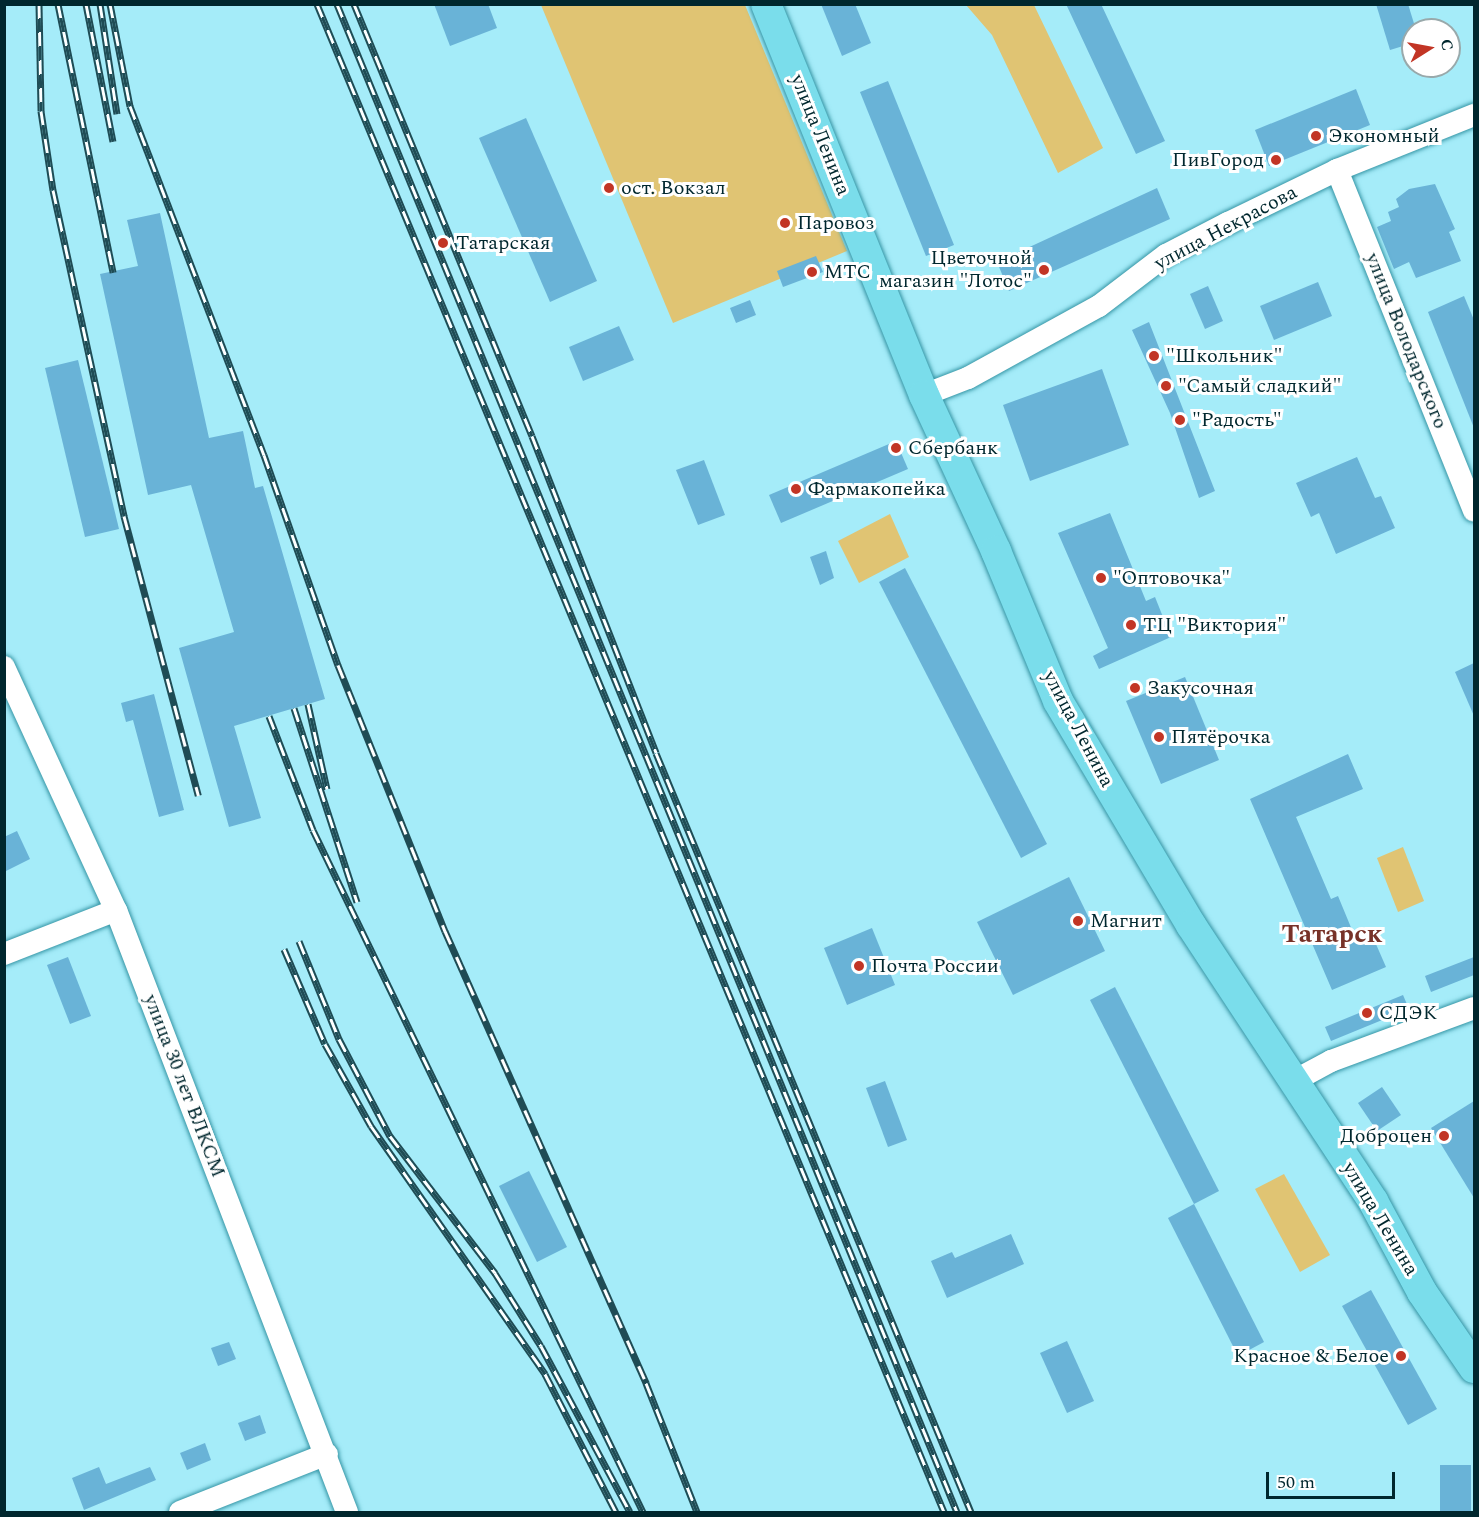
<!DOCTYPE html>
<html>
<head>
<meta charset="utf-8">
<style>
	body { margin:0 }
	#map { position:relative; width:1479px; height:1517px; overflow:hidden; background:#a5ecf9; font-family:Spectral,serif }
	div>[style] { position:absolute }
	.green>* { inset:0; background:#e0c473 }
	.building>* { inset:0; background:#69b3d7 }
	.roads { filter:drop-shadow(0 0 2px #3595a5) drop-shadow(0 0 2px #3595a5) }
	.minor>* { height:22px; margin:-11px; padding:0 11px; transform-origin:11px; border-radius:11px; background:#fff }
	.major>* { height:30px; margin:-15px; padding:0 15px; transform-origin:15px; border-radius:15px; background:#7addeb }
	.rail>* { height:7px; margin-top:-3.5px; transform-origin:0; background:repeating-linear-gradient(90deg,#fff 0 14px,#1f4c55 0 28px); box-sizing:border-box; border-block:2px solid #1f4c55 }
	.dots>* { width:16px; height:16px; translate:-50% -50%; box-sizing:border-box; border:3px solid #fff; border-radius:50% }
	span { translate:-50% -50%; white-space:nowrap; text-align:center; line-height:1.15; -webkit-text-stroke:6px #fff; paint-order:stroke }
	.street-label { font-size:20px; color:#00272e }
	.poi-label { font-size:20px; color:#00272e }
	.left { translate:0 -50%; text-align:left }
	.right { translate:-100% -50%; text-align:right }
	.district-label { font-size:26px; color:#773228; font-weight:700 }
	.frame { position:absolute; inset:0; border:6px solid #00272e; pointer-events:none }
	.north { position:absolute; left:1401px; top:18px; width:60px; height:60px; box-sizing:border-box; background:#fff; border:2px solid #99a9ab; border-radius:50%; rotate:79deg; font-size:16px; font-weight:700; line-height:24px; text-align:center; color:#00272e }
	.north::after { content:''; display:block; margin:auto; width:21px; height:27px; background:#c23525; clip-path:polygon(50% 0,100% 100%,50% 72%,0 100%) }
	.scale { position:absolute; left:1266px; top:1472px; width:129px; height:27px; box-sizing:border-box; border:3px solid #00272e; border-top:0; padding-left:8px; font-size:18px; line-height:21px; white-space:nowrap; color:#00272e; -webkit-text-stroke:4px #fff; paint-order:stroke }
</style>
</head>
<body>
<div id="map">
	<div class="green">
		<i style="clip-path:polygon(541px 5px,745px 5px,847px 251px,673px 323px)"></i>
		<i style="clip-path:polygon(966px 5px,1034px 5px,1103px 148px,1058px 173px,992px 35px)"></i>
		<i style="clip-path:polygon(890px 514px,909px 557px,859px 583px,838px 541px)"></i>
		<i style="clip-path:polygon(1403px 847px,1424px 901px,1398px 912px,1377px 858px)"></i>
		<i style="clip-path:polygon(1284px 1174px,1330px 1255px,1300px 1272px,1255px 1189px)"></i>
	</div>
	<div class="building">
		<i style="clip-path:polygon(434px 4px,488px 4px,497px 28px,450px 46px)"></i>
		<i style="clip-path:polygon(821px 4px,855px 4px,871px 43px,842px 56px)"></i>
		<i style="clip-path:polygon(1066px 4px,1101px 4px,1165px 141px,1136px 154px)"></i>
		<i style="clip-path:polygon(1376px 4px,1408px 4px,1416px 30px,1413px 43px,1390px 50px)"></i>
		<i style="clip-path:polygon(888px 81px,954px 245px,926px 256px,860px 92px)"></i>
		<i style="clip-path:polygon(1356px 89px,1370px 125px,1269px 166px,1255px 130px)"></i>
		<i style="clip-path:polygon(526px 118px,597px 281px,550px 302px,479px 138px)"></i>
		<i style="clip-path:polygon(1435px 184px,1455px 229px,1449px 232px,1461px 261px,1416px 278px,1409px 262px,1394px 269px,1377px 227px,1391px 221px,1388px 212px,1399px 207px,1396px 199px,1409px 189px)"></i>
		<i style="clip-path:polygon(1157px 188px,1170px 219px,1009px 291px,997px 262px)"></i>
		<i style="clip-path:polygon(160px 213px,209px 438px,243px 431px,255px 488px,263px 486px,325px 699px,234px 726px,261px 818px,229px 827px,179px 648px,234px 632px,191px 485px,148px 495px,100px 274px,138px 266px,127px 220px)"></i>
		<i style="clip-path:polygon(816px 256px,823px 272px,783px 287px,777px 271px)"></i>
		<i style="clip-path:polygon(1318px 282px,1332px 316px,1274px 340px,1260px 306px)"></i>
		<i style="clip-path:polygon(1208px 286px,1223px 321px,1205px 329px,1190px 294px)"></i>
		<i style="clip-path:polygon(1464px 296px,1474px 320px,1474px 428px,1428px 312px)"></i>
		<i style="clip-path:polygon(750px 300px,756px 315px,736px 323px,730px 308px)"></i>
		<i style="clip-path:polygon(1149px 322px,1215px 491px,1199px 498px,1170px 413px,1132px 330px)"></i>
		<i style="clip-path:polygon(619px 326px,634px 360px,583px 381px,569px 347px)"></i>
		<i style="clip-path:polygon(78px 360px,119px 529px,85px 537px,45px 368px)"></i>
		<i style="clip-path:polygon(1102px 369px,1129px 445px,1030px 481px,1003px 405px)"></i>
		<i style="clip-path:polygon(896px 441px,908px 469px,781px 523px,769px 495px)"></i>
		<i style="clip-path:polygon(1357px 457px,1375px 498px,1381px 496px,1395px 528px,1336px 554px,1319px 513px,1311px 517px,1296px 483px)"></i>
		<i style="clip-path:polygon(704px 460px,725px 515px,698px 525px,676px 470px)"></i>
		<i style="clip-path:polygon(1110px 513px,1146px 601px,1155px 597px,1171px 637px,1099px 669px,1093px 656px,1108px 648px,1058px 533px)"></i>
		<i style="clip-path:polygon(826px 551px,834px 578px,820px 585px,810px 557px)"></i>
		<i style="clip-path:polygon(905px 568px,1047px 844px,1021px 858px,879px 582px)"></i>
		<i style="clip-path:polygon(1474px 663px,1474px 716px,1455px 672px)"></i>
		<i style="clip-path:polygon(1185px 677px,1219px 760px,1161px 784px,1126px 701px)"></i>
		<i style="clip-path:polygon(154px 694px,184px 810px,159px 817px,133px 720px,126px 722px,121px 703px)"></i>
		<i style="clip-path:polygon(1348px 754px,1363px 789px,1296px 817px,1331px 899px,1338px 896px,1357px 942px,1372px 935px,1386px 967px,1332px 990px,1250px 799px)"></i>
		<i style="clip-path:polygon(17px 831px,30px 859px,4px 872px,4px 837px)"></i>
		<i style="clip-path:polygon(1069px 877px,1105px 951px,1013px 995px,977px 922px)"></i>
		<i style="clip-path:polygon(872px 928px,895px 985px,847px 1005px,824px 948px)"></i>
		<i style="clip-path:polygon(68px 957px,91px 1016px,70px 1024px,47px 965px)"></i>
		<i style="clip-path:polygon(1474px 957px,1474px 975px,1431px 992px,1425px 976px)"></i>
		<i style="clip-path:polygon(1115px 987px,1219px 1191px,1194px 1204px,1090px 1000px)"></i>
		<i style="clip-path:polygon(1403px 995px,1409px 1009px,1331px 1041px,1325px 1027px)"></i>
		<i style="clip-path:polygon(885px 1081px,907px 1140px,888px 1147px,866px 1088px)"></i>
		<i style="clip-path:polygon(1382px 1087px,1401px 1115px,1377px 1131px,1358px 1103px)"></i>
		<i style="clip-path:polygon(1474px 1101px,1474px 1198px,1431px 1128px)"></i>
		<i style="clip-path:polygon(529px 1171px,567px 1247px,537px 1262px,499px 1186px)"></i>
		<i style="clip-path:polygon(1194px 1204px,1264px 1342px,1238px 1356px,1168px 1218px)"></i>
		<i style="clip-path:polygon(1011px 1234px,1024px 1264px,947px 1298px,931px 1261px,952px 1252px,955px 1258px)"></i>
		<i style="clip-path:polygon(1371px 1290px,1437px 1409px,1408px 1425px,1342px 1306px)"></i>
		<i style="clip-path:polygon(1067px 1341px,1094px 1401px,1067px 1413px,1040px 1353px)"></i>
		<i style="clip-path:polygon(229px 1342px,236px 1359px,218px 1366px,211px 1348px)"></i>
		<i style="clip-path:polygon(260px 1415px,266px 1433px,245px 1441px,238px 1423px)"></i>
		<i style="clip-path:polygon(205px 1443px,211px 1460px,187px 1470px,180px 1453px)"></i>
		<i style="clip-path:polygon(1440px 1465px,1471px 1465px,1471px 1512px,1440px 1512px)"></i>
		<i style="clip-path:polygon(99px 1467px,106px 1484px,150px 1467px,156px 1480px,84px 1510px,72px 1478px)"></i>
	</div>
	<div class="roads">
		<div class="minor">
			<i style="left:1337px;top:170px;width:367px;rotate:68.1deg"></i>
			<i style="left:924px;top:395px;width:47px;rotate:-21.1deg"></i>
			<i style="left:968px;top:378px;width:149px;rotate:-28.8deg"></i>
			<i style="left:1099px;top:306px;width:84px;rotate:-37.3deg"></i>
			<i style="left:1166px;top:255px;width:70px;rotate:-27.3deg"></i>
			<i style="left:1228px;top:223px;width:121px;rotate:-25.9deg"></i>
			<i style="left:1337px;top:170px;width:148px;rotate:-21.9deg"></i>
			<i style="left:4px;top:667px;width:268px;rotate:65.3deg"></i>
			<i style="left:116px;top:910px;width:645px;rotate:69.01deg"></i>
			<i style="left:4px;top:954px;width:120px;rotate:-21.4deg"></i>
			<i style="left:1292px;top:1082px;width:44px;rotate:-28.3deg"></i>
			<i style="left:1331px;top:1061px;width:153px;rotate:-20.3deg"></i>
			<i style="left:180px;top:1512px;width:158px;rotate:-21.5deg"></i>
		</div>
		<div class="major">
			<i style="left:766px;top:4px;width:422px;rotate:68deg"></i>
			<i style="left:924px;top:395px;width:172px;rotate:65.2deg"></i>
			<i style="left:996px;top:551px;width:162px;rotate:67.5deg"></i>
			<i style="left:1058px;top:701px;width:261px;rotate:59.3deg"></i>
			<i style="left:1191px;top:925px;width:331px;rotate:56.6deg"></i>
			<i style="left:1373px;top:1201px;width:103px;rotate:61.7deg"></i>
			<i style="left:1422px;top:1292px;width:92px;rotate:55.6deg"></i>
		</div>
	</div>
	<div class="rail">
		<i style="left:39px;top:4px;width:107px;rotate:88.9deg"></i>
		<i style="left:41px;top:111px;width:80px;rotate:81.4deg"></i>
		<i style="left:53px;top:190px;width:334px;rotate:77.7deg"></i>
		<i style="left:124px;top:516px;width:289px;rotate:75.1deg"></i>
		<i style="left:58px;top:4px;width:274px;rotate:78.4deg"></i>
		<i style="left:86px;top:4px;width:140px;rotate:78.9deg"></i>
		<i style="left:100px;top:4px;width:111px;rotate:81.2deg"></i>
		<i style="left:110px;top:4px;width:104px;rotate:78.9deg"></i>
		<i style="left:130px;top:106px;width:374px;rotate:69deg"></i>
		<i style="left:264px;top:455px;width:223px;rotate:70.6deg"></i>
		<i style="left:338px;top:665px;width:287px;rotate:68.1deg"></i>
		<i style="left:445px;top:931px;width:495px;rotate:66deg"></i>
		<i style="left:646px;top:1383px;width:139px;rotate:68.4deg"></i>
		<i style="left:317px;top:4px;width:1633px;rotate:67.42deg"></i>
		<i style="left:337px;top:4px;width:1630px;rotate:67.65deg"></i>
		<i style="left:354px;top:4px;width:467px;rotate:67.6deg"></i>
		<i style="left:532px;top:436px;width:340px;rotate:68.6deg"></i>
		<i style="left:656px;top:753px;width:822px;rotate:67.46deg"></i>
		<i style="left:308px;top:704px;width:87px;rotate:77.4deg"></i>
		<i style="left:294px;top:708px;width:204px;rotate:72deg"></i>
		<i style="left:269px;top:716px;width:122px;rotate:68.9deg"></i>
		<i style="left:313px;top:830px;width:758px;rotate:64.18deg"></i>
		<i style="left:299px;top:941px;width:106px;rotate:67.8deg"></i>
		<i style="left:339px;top:1039px;width:110px;rotate:62.3deg"></i>
		<i style="left:390px;top:1136px;width:173px;rotate:52.5deg"></i>
		<i style="left:495px;top:1273px;width:86px;rotate:57.8deg"></i>
		<i style="left:541px;top:1346px;width:188px;rotate:61.8deg"></i>
		<i style="left:284px;top:949px;width:103px;rotate:66.7deg"></i>
		<i style="left:325px;top:1044px;width:94px;rotate:60.7deg"></i>
		<i style="left:371px;top:1126px;width:303px;rotate:54.9deg"></i>
		<i style="left:545px;top:1374px;width:155px;rotate:62.8deg"></i>
	</div>
	<div class="dots">
		<i style="left:1316px;top:136px;background:#c23525"></i>
		<i style="left:1276px;top:160px;background:#c23525"></i>
		<i style="left:609px;top:188px;background:#c23525"></i>
		<i style="left:785px;top:223px;background:#c23525"></i>
		<i style="left:443px;top:243px;background:#c23525"></i>
		<i style="left:1044px;top:270px;background:#c23525"></i>
		<i style="left:812px;top:272px;background:#c23525"></i>
		<i style="left:1154px;top:356px;background:#c23525"></i>
		<i style="left:1166px;top:386px;background:#c23525"></i>
		<i style="left:1180px;top:420px;background:#c23525"></i>
		<i style="left:896px;top:448px;background:#c23525"></i>
		<i style="left:796px;top:489px;background:#c23525"></i>
		<i style="left:1101px;top:578px;background:#c23525"></i>
		<i style="left:1131px;top:625px;background:#c23525"></i>
		<i style="left:1135px;top:688px;background:#c23525"></i>
		<i style="left:1159px;top:737px;background:#c23525"></i>
		<i style="left:1078px;top:921px;background:#c23525"></i>
		<i style="left:859px;top:966px;background:#c23525"></i>
		<i style="left:1367px;top:1013px;background:#c23525"></i>
		<i style="left:1444px;top:1136px;background:#c23525"></i>
		<i style="left:1401px;top:1356px;background:#c23525"></i>
	</div>
	<div class="street-label">
		<span style="left:820px;top:135px;rotate:68deg">улица Ленина</span>
		<span style="left:1226px;top:228px;rotate:-28deg">улица Некрасова</span>
		<span style="left:1406px;top:341px;rotate:68deg">улица Володарского</span>
		<span style="left:1078px;top:729px;rotate:62deg">улица Ленина</span>
		<span style="left:184px;top:1086px;rotate:69deg">улица 30 лет ВЛКСМ</span>
		<span style="left:1380px;top:1219px;rotate:59deg">улица Ленина</span>
	</div>
	<div class="poi-label">
		<span class="left" style="left:1328px;top:136px">Экономный</span>
		<span class="right" style="left:1264px;top:160px">ПивГород</span>
		<span class="left" style="left:621px;top:188px">ост. Вокзал</span>
		<span class="left" style="left:797px;top:223px">Паровоз</span>
		<span class="left" style="left:456px;top:243px">Татарская</span>
		<span class="right" style="left:1032px;top:270px">Цветочной<br>магазин "Лотос"</span>
		<span class="left" style="left:824px;top:272px">МТС</span>
		<span class="left" style="left:1166px;top:356px">"Школьник"</span>
		<span class="left" style="left:1178px;top:386px">"Самый сладкий"</span>
		<span class="left" style="left:1192px;top:420px">"Радость"</span>
		<span class="left" style="left:908px;top:448px">Сбербанк</span>
		<span class="left" style="left:808px;top:489px">Фармакопейка</span>
		<span class="left" style="left:1113px;top:578px">"Оптовочка"</span>
		<span class="left" style="left:1143px;top:625px">ТЦ "Виктория"</span>
		<span class="left" style="left:1147px;top:688px">Закусочная</span>
		<span class="left" style="left:1171px;top:737px">Пятёрочка</span>
		<span class="left" style="left:1090px;top:921px">Магнит</span>
		<span class="left" style="left:871px;top:966px">Почта России</span>
		<span class="left" style="left:1379px;top:1013px">СДЭК</span>
		<span class="right" style="left:1432px;top:1136px">Доброцен</span>
		<span class="right" style="left:1389px;top:1356px">Красное &amp; Белое</span>
	</div>
	<div class="district-label">
		<span style="left:1332px;top:935px">Татарск</span>
	</div>
	<div class="frame"></div>
	<div class="north">С</div>
	<div class="scale">50 m</div>
</div>
</body>
</html>
